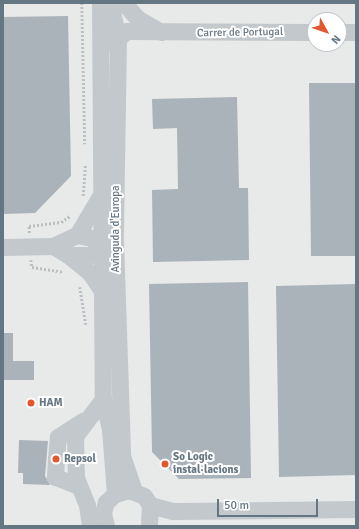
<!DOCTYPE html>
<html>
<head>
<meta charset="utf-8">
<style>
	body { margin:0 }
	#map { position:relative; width:359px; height:529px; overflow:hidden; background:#fafaf8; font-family:Signika,sans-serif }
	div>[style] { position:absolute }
	.built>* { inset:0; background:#e8e9e9 }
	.building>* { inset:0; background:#aab3b9 }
	.path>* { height:2.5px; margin-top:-1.25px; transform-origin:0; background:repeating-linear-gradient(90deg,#bbbfc2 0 2px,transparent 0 4px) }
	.minor>* { height:17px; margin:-8.5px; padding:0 8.5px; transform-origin:8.5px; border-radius:8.5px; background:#c3c8cc }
	.dots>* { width:11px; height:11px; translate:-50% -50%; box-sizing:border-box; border:2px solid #fff; border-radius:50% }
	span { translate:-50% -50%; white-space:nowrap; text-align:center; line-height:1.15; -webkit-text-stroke:4px #fff; paint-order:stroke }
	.street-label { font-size:11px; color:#657683 }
	.poi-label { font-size:11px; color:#657683; font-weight:700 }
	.left { translate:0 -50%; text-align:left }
	.frame { position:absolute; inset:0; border:4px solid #657683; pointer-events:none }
	.north { position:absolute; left:307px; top:12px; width:40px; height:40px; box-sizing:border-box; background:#fff; border:1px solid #c1c8cd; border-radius:50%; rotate:130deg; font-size:11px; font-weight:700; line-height:16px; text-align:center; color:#657683 }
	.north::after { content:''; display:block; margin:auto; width:14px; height:18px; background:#e4572e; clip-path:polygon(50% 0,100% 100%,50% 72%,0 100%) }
	.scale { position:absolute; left:217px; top:499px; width:101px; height:18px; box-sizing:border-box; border:2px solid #657683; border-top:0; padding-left:5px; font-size:12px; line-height:14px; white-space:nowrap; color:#657683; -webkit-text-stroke:3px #fff; paint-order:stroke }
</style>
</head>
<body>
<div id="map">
	<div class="built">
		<i style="clip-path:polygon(evenodd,3px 3px,356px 3px,356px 526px,3px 526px,3px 3px,315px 20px,339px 20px,339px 44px,315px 44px,315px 20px)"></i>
	</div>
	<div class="building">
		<i style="clip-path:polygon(68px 16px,71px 176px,35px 213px,3px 214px,3px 17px)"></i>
		<i style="clip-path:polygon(309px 83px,356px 83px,356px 256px,311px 256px)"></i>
		<i style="clip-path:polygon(237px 97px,239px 188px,248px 188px,249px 260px,153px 262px,152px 190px,178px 189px,177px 128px,153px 129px,152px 99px)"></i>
		<i style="clip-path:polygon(248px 282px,251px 478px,179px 479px,152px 452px,149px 284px)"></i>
		<i style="clip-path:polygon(356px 284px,356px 475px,279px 477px,276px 286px)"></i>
		<i style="clip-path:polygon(3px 333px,13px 333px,13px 361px,34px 361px,34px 380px,3px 380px)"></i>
		<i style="clip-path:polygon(19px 440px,48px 441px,45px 476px,50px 485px,23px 484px,23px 473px,18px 473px)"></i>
	</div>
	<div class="path">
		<i style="left:82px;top:3px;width:141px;rotate:88.8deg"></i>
		<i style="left:83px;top:196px;width:31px;rotate:-86deg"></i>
		<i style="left:29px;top:233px;width:7px;rotate:-90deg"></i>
		<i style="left:29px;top:226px;width:32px;rotate:-7deg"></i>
		<i style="left:61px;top:222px;width:11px;rotate:-34deg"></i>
		<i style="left:31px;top:260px;width:7px;rotate:82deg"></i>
		<i style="left:32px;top:267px;width:31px;rotate:9deg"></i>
		<i style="left:80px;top:287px;width:38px;rotate:81deg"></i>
	</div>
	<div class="minor">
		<i style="left:100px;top:3px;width:396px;rotate:89.6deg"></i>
		<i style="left:103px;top:399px;width:31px;rotate:77deg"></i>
		<i style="left:110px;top:429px;width:65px;rotate:85.6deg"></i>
		<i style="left:110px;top:3px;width:36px;rotate:77deg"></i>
		<i style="left:118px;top:38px;width:202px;rotate:90.9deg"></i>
		<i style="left:115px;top:240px;width:216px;rotate:88.1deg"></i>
		<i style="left:122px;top:456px;width:37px;rotate:71deg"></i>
		<i style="left:124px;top:3px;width:20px;rotate:49deg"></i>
		<i style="left:137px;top:18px;width:28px;rotate:30deg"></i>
		<i style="left:339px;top:32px;width:17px"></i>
		<i style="left:111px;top:43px;width:20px;rotate:-37deg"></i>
		<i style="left:127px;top:31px;width:188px;rotate:0.3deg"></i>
		<i style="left:77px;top:235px;width:43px;rotate:-59.3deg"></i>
		<i style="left:53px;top:246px;width:17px;rotate:31deg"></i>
		<i style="left:68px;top:255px;width:22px"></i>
		<i style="left:90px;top:255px;width:20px;rotate:-37deg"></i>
		<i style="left:3px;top:247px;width:50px;rotate:-1.1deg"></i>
		<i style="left:53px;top:246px;width:26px;rotate:-25deg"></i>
		<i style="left:77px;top:235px;width:15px;rotate:11deg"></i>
		<i style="left:92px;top:238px;width:18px;rotate:49deg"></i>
		<i style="left:68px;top:255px;width:28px;rotate:39deg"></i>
		<i style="left:90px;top:273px;width:22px;rotate:56deg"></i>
		<i style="left:79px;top:486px;width:26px;rotate:-159deg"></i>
		<i style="left:55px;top:477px;width:18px;rotate:-87deg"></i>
		<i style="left:56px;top:459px;width:22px;rotate:-85deg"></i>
		<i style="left:58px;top:437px;width:30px;rotate:-33deg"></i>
		<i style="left:150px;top:505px;width:24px;rotate:15deg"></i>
		<i style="left:173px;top:511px;width:183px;rotate:-0.6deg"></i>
		<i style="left:90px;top:526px;width:21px;rotate:-98deg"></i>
		<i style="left:87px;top:505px;width:29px;rotate:-112deg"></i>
		<i style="left:76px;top:478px;width:42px;rotate:-91.4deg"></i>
		<i style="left:75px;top:436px;width:46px;rotate:-52.9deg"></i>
		<i style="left:106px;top:526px;width:13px;rotate:-103deg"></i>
		<i style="left:103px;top:513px;width:11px;rotate:-75deg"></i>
		<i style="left:106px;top:502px;width:12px;rotate:-42deg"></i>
		<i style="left:115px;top:494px;width:15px;rotate:-16deg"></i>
		<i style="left:129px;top:490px;width:16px;rotate:22deg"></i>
		<i style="left:144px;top:496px;width:11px;rotate:56deg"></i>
		<i style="left:150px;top:505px;width:21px;rotate:93deg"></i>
	</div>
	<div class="dots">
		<i style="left:31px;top:403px;background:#e4572e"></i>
		<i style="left:56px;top:459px;background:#e4572e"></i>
		<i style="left:165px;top:464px;background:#e4572e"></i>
	</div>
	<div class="street-label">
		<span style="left:240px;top:33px;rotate:-1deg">Carrer de Portugal</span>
		<span style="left:116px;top:229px;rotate:-90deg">Avinguda d'Europa</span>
	</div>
	<div class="poi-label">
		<span class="left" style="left:39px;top:403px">HAM</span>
		<span class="left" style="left:173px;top:464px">So Logic<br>instal·lacions</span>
		<span class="left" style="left:64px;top:459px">Repsol</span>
	</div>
	<div class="frame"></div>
	<div class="north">N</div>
	<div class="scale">50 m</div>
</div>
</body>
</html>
